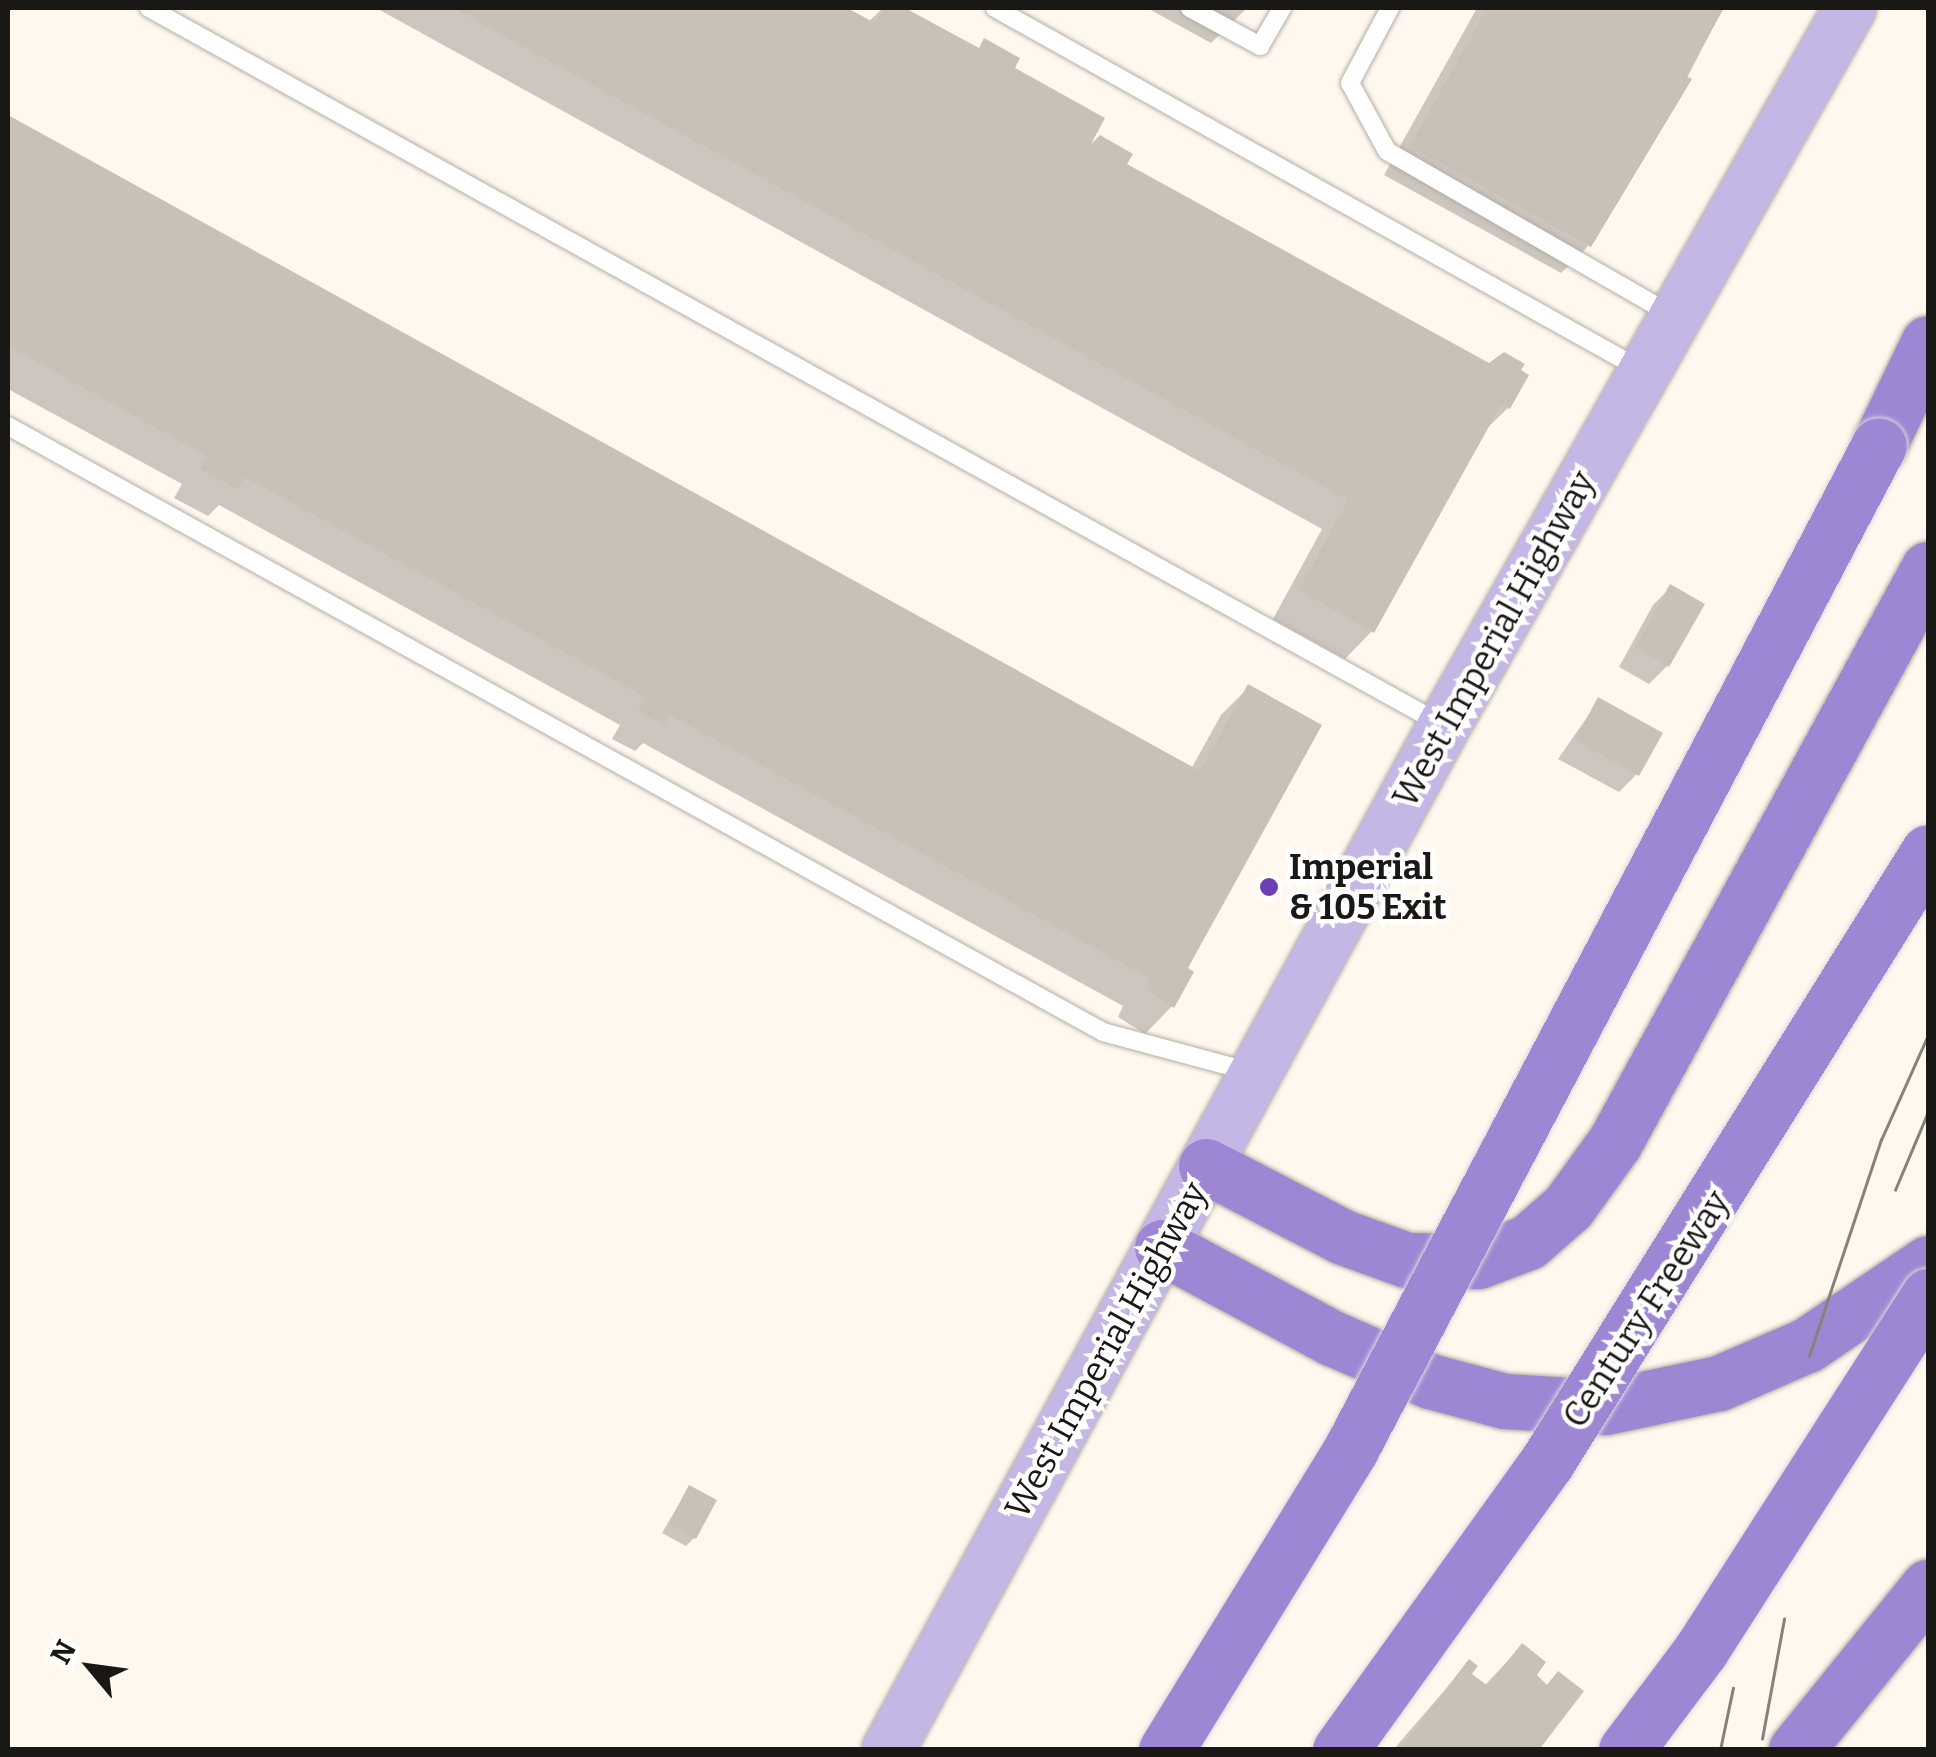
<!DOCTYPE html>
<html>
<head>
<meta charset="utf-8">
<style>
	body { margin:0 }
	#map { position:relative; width:1936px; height:1757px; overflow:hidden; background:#fff8ef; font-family:Bitter,serif }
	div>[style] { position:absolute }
	.shadow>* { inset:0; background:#0003 }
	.building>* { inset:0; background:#c7c1b8 }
	.roads { filter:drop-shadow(0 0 2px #b3ada4) drop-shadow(0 0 2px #b3ada4) }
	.lane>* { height:18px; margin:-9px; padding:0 9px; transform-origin:9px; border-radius:9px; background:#fff }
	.primary>* { height:52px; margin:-26px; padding:0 26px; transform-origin:26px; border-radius:26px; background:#c4b7e5 }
	.highway>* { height:55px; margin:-27.5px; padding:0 27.5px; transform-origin:27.5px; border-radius:27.5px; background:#9d87d4 }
	.tram>* { height:2.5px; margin:-1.25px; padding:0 1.25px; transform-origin:1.25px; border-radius:1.25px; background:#85817b }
	.bridges { filter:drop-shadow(0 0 2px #dadada) drop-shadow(0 0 2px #dadada) }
	.highway-bridge>* { height:55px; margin:-27.5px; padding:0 27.5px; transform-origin:27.5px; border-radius:27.5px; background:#9d87d4 }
	.dots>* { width:28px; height:28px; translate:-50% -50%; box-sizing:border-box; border:5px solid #fff; border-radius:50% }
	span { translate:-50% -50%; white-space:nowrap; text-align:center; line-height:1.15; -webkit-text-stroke:9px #fff; paint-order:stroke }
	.street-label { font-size:35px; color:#1a1815 }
	.poi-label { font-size:35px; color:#1a1815; font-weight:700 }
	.left { translate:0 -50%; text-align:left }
	.frame { position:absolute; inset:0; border:10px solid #1a1815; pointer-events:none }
	.north { position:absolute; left:40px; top:1617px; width:100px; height:100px; -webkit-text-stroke:8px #fff; paint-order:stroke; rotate:299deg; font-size:28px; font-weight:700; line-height:40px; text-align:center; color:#1a1815 }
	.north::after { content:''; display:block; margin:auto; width:35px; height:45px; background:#1a1815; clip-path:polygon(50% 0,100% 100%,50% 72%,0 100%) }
</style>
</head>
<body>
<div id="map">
	<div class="shadow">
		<i style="clip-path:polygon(376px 8px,842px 8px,868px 22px,883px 8px,900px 8px,977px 50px,985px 41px,1082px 154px,1124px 165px,1508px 408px,1482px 433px,1372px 631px,1345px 659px,1273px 619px,1322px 529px)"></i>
		<i style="clip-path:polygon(1147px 8px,1247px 8px,1211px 43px)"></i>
		<i style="clip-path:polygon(1477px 8px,1723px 8px,1654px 142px,1636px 160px,1589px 245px,1561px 273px,1384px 175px)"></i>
		<i style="clip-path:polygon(8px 118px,1191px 769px,1221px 715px,1249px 687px,1172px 1006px,1145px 1034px,1118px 1017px,1123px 1006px,643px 743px,635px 751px,612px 739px,620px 725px,219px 505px,208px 516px,174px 498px,182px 484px,8px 389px)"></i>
		<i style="clip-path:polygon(1671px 587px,1667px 666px,1649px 684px,1619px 667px,1653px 605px)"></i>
		<i style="clip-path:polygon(1599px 700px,1637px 774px,1619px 792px,1558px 759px)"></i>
		<i style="clip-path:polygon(689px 1488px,694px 1538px,686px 1546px,662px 1533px)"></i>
		<i style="clip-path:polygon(1522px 1646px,1533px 1676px,1545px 1687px,1558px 1674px,1536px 1750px,1393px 1750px,1469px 1662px,1469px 1675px,1484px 1686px)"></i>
	</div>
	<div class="building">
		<i style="clip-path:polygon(453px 8px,847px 8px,875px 23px,884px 8px,905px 8px,979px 48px,984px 38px,1020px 58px,1015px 68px,1105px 118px,1091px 144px,1100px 135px,1133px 154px,1127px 164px,1489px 363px,1504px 352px,1525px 364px,1521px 370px,1529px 375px,1510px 409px,1501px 405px,1374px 633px,1299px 590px,1348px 500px)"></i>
		<i style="clip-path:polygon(1487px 8px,1724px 8px,1686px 76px,1692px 79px,1591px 247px,1410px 146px)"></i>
		<i style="clip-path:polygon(8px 115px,1200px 771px,1248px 684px,1322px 725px,1188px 968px,1194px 972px,1174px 1008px,1144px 988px,1149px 978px,670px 715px,664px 725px,638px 711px,646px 697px,245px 477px,238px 489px,200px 469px,207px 456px,8px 346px)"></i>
		<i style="clip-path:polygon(1670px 584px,1705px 604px,1669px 667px,1635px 648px)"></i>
		<i style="clip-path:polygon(1598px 697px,1663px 733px,1639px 776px,1575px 740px)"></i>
		<i style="clip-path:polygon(689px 1485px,717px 1500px,696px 1539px,668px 1524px)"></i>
		<i style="clip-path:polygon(1522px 1643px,1546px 1662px,1537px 1675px,1547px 1685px,1558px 1671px,1584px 1691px,1539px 1750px,1399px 1750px,1469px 1659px,1478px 1666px,1472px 1674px,1488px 1686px)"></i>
	</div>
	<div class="roads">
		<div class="lane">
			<i style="left:149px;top:8px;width:1479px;rotate:28.99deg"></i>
			<i style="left:995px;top:8px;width:739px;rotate:29.24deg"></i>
			<i style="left:1190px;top:8px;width:80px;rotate:28.5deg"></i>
			<i style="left:1260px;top:46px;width:44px;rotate:-59.9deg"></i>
			<i style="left:1390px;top:8px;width:85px;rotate:118.1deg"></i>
			<i style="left:1350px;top:83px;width:77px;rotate:61.4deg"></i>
			<i style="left:1387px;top:151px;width:331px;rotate:29.9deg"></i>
			<i style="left:8px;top:426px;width:1252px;rotate:28.96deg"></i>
			<i style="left:1103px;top:1032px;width:153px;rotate:15.1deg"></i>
		</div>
		<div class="primary">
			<i style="left:888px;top:1750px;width:1165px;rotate:-61.5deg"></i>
			<i style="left:1444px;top:726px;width:825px;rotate:-60.51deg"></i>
		</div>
		<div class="highway">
			<i style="left:1879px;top:445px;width:113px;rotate:-64.3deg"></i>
			<i style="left:1206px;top:1166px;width:154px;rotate:27.4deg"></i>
			<i style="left:1343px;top:1237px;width:68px;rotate:19.8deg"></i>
			<i style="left:1407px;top:1260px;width:71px;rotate:0.8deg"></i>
			<i style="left:1478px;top:1261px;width:53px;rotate:-20.8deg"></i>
			<i style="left:1528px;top:1242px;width:53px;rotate:-41.2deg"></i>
			<i style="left:1568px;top:1207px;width:80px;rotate:-54.1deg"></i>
			<i style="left:1615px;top:1142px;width:653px;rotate:-61.35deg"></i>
			<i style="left:1162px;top:1247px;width:193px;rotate:28.2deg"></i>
			<i style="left:1332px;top:1338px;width:107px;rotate:23.7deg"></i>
			<i style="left:1430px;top:1381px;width:77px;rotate:15.1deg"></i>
			<i style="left:1504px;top:1401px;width:101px;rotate:3.4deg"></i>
			<i style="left:1605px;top:1407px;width:116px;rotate:-11.9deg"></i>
			<i style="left:1719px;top:1383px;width:96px;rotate:-23.4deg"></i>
			<i style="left:1807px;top:1345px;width:146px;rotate:-34.1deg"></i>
			<i style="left:1796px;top:1750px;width:210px;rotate:-51deg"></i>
		</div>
	</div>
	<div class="tram">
		<i style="left:1895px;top:1190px;width:85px;rotate:-67.1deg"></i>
		<i style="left:1809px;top:1356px;width:228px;rotate:-71.6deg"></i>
		<i style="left:1881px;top:1140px;width:115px;rotate:-65.9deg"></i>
		<i style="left:1762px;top:1739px;width:122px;rotate:-79.6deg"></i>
		<i style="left:1720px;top:1750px;width:63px;rotate:-78.2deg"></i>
	</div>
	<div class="bridges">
		<div class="highway-bridge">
			<i style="left:1166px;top:1750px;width:353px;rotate:-58.4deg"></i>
			<i style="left:1351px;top:1449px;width:1134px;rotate:-62.26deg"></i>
			<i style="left:1340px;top:1750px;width:355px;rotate:-54.3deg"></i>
			<i style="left:1547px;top:1462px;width:719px;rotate:-58.01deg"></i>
			<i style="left:1626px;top:1750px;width:125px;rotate:-53.1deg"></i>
			<i style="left:1701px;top:1650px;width:421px;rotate:-57.3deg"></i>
		</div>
	</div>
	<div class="dots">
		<i style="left:1269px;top:887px;background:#6c3fb6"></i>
	</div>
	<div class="street-label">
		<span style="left:1494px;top:639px;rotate:-61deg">West Imperial Highway</span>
		<span style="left:1646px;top:1309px;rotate:-57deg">Century Freeway</span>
		<span style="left:1106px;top:1350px;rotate:-61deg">West Imperial Highway</span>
	</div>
	<div class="poi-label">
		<span class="left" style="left:1289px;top:887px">Imperial<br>&amp; 105 Exit</span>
	</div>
	<div class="frame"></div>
	<div class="north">N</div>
</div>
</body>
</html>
